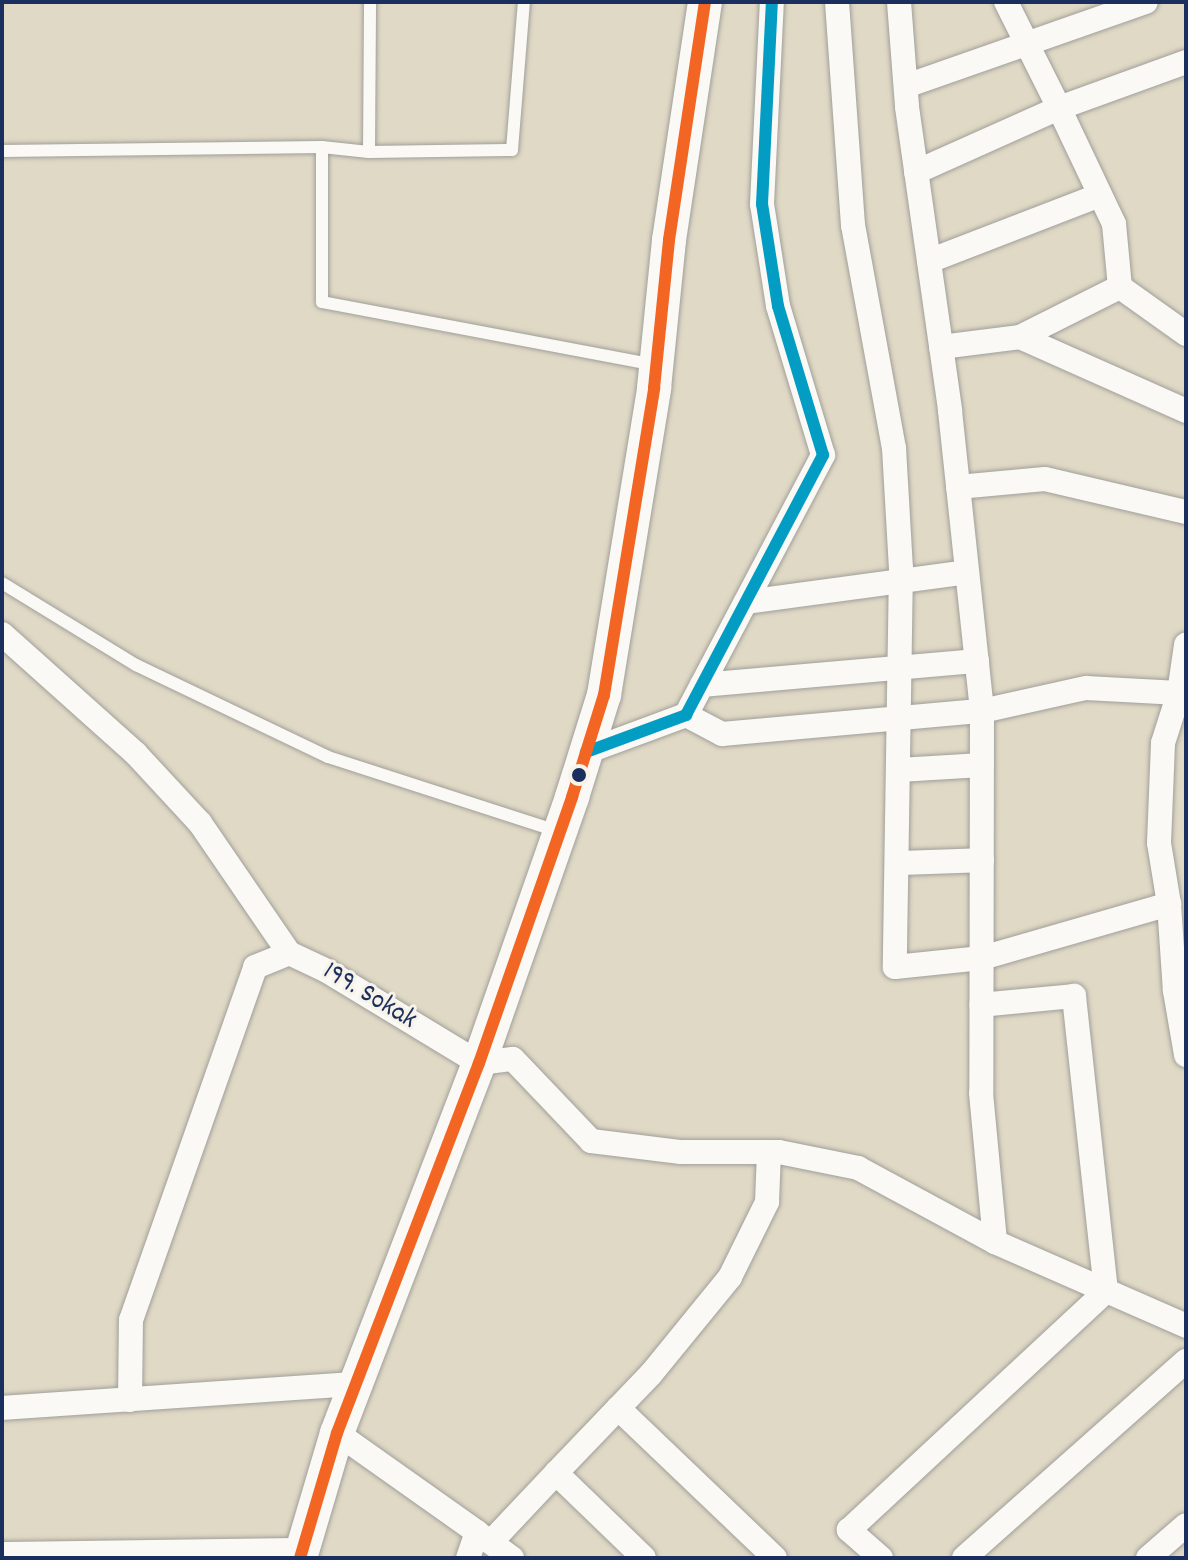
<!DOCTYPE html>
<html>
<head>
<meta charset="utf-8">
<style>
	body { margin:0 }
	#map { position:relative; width:1188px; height:1560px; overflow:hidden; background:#e0d9c5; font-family:Dekko,sans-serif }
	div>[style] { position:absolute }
	.roads { filter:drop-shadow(0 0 2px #a09f9a) drop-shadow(0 0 2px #a09f9a) }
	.service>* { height:12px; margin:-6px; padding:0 6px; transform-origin:6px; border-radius:6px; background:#faf9f6 }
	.minor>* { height:24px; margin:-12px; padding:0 12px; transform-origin:12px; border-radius:12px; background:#faf9f6 }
	.secondary>* { height:34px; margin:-17px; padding:0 17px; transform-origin:17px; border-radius:17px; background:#faf9f6 }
	.bus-1>* { height:12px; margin:-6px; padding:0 6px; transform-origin:6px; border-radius:6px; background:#039dc3 }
	.bus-2>* { height:12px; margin:-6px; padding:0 6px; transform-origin:6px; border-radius:6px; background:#f26522 }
	.dots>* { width:22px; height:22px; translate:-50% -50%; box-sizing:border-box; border:4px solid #f7f3e8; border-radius:50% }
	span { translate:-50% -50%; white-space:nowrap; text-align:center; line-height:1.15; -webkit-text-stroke:6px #f7f3e8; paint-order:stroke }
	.street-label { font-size:28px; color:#1b2f5e }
	.frame { position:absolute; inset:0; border:4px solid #1b2f5e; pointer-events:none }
</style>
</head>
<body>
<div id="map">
	<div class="roads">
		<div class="service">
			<i style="left:322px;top:147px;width:47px;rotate:6.1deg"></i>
			<i style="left:369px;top:152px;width:150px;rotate:-89.6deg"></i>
			<i style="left:2px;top:151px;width:320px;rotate:-0.7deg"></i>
			<i style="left:322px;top:147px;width:155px;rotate:90deg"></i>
			<i style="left:322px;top:302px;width:338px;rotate:10.7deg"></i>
			<i style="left:369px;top:152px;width:143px;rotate:-0.8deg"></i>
			<i style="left:512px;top:150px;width:148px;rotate:-85.4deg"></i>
			<i style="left:2px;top:583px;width:157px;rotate:31.5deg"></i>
			<i style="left:136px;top:665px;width:213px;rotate:25.6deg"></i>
			<i style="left:328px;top:757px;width:241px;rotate:17.9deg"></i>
		</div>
		<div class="minor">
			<i style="left:837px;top:2px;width:224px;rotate:85.9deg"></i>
			<i style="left:853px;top:225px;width:227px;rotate:79.6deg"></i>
			<i style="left:894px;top:448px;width:120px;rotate:86.7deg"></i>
			<i style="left:901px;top:568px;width:399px;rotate:90.9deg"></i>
			<i style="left:895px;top:967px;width:87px;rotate:-5.9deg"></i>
			<i style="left:982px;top:958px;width:195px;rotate:-16.1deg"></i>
			<i style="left:1169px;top:904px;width:87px;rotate:86.1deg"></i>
			<i style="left:1175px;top:991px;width:65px;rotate:80.2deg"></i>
			<i style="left:899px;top:2px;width:105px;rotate:85.6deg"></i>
			<i style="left:907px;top:107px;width:307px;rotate:81.9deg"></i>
			<i style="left:950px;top:411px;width:302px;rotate:83.9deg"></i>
			<i style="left:982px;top:711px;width:382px;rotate:90.1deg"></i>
			<i style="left:981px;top:1093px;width:150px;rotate:84.6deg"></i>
			<i style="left:1006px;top:2px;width:119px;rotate:63.4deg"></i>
			<i style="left:1059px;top:108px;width:135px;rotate:-19.9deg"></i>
			<i style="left:906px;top:86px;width:254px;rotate:-19.3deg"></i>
			<i style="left:916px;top:172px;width:157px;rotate:-24.1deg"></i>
			<i style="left:1059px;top:108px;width:128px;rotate:64.6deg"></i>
			<i style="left:1114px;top:224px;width:63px;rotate:84.6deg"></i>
			<i style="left:929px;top:261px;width:183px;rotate:-21.1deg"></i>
			<i style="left:1020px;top:337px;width:112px;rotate:-26.6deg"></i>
			<i style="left:1120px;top:287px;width:81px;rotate:35.5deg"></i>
			<i style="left:941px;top:347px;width:80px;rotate:-7.2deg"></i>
			<i style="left:1020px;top:337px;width:182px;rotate:24deg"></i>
			<i style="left:958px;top:487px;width:87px;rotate:-5.3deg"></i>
			<i style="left:1045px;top:479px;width:145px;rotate:13.2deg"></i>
			<i style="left:746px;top:602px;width:223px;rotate:-7.7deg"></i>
			<i style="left:2px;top:634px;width:180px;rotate:41.8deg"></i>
			<i style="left:136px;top:754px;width:94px;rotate:47.2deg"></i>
			<i style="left:200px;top:823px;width:158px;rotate:55.6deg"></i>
			<i style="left:702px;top:685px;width:276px;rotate:-5deg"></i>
			<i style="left:686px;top:715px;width:41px;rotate:27.8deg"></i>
			<i style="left:722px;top:734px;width:261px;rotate:-5.1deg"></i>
			<i style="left:982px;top:711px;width:107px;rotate:-12.5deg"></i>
			<i style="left:1086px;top:688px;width:93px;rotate:3.1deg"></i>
			<i style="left:1179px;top:693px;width:49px;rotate:-81.7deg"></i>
			<i style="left:586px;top:752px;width:107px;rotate:-20.3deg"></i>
			<i style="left:686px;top:715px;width:294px;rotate:-62.2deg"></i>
			<i style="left:823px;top:455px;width:156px;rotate:-106.8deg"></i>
			<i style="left:778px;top:306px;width:103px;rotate:-98.9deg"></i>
			<i style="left:762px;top:204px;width:202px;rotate:-87.2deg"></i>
			<i style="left:899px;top:770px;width:83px;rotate:-3.4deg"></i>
			<i style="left:898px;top:863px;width:84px;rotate:-2deg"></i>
			<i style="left:1169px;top:904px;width:62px;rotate:-99.3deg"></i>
			<i style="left:1159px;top:843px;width:100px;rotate:-87.7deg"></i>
			<i style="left:1163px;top:743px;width:52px;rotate:-72.3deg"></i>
			<i style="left:1179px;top:693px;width:7px"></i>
			<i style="left:130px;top:1400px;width:80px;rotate:-89.3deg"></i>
			<i style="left:131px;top:1320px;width:374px;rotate:-70.6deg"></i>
			<i style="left:255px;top:967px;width:37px;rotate:-22deg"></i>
			<i style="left:289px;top:953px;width:42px;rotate:25.3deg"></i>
			<i style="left:327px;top:971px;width:178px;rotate:31.2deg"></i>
			<i style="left:479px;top:1063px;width:34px;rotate:-7deg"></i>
			<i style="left:513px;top:1059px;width:113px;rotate:46.4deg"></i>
			<i style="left:591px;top:1141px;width:91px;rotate:7deg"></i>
			<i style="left:681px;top:1152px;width:98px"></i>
			<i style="left:779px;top:1152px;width:81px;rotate:11.4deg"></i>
			<i style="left:858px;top:1168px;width:156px;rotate:28.4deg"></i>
			<i style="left:995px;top:1242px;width:209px;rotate:23.7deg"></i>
			<i style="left:2px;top:1408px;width:355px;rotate:-3.9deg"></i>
			<i style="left:618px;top:1408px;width:217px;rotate:43.7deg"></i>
			<i style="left:337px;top:1433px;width:171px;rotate:35.3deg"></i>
			<i style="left:477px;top:1532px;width:28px;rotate:109deg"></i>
			<i style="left:556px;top:1473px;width:137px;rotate:-46.2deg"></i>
			<i style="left:651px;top:1374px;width:125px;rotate:-50.8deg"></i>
			<i style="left:730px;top:1277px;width:84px;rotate:-63.7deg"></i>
			<i style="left:767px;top:1202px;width:50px;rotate:-87.7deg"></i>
			<i style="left:479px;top:1534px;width:41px;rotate:36deg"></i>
			<i style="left:491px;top:1542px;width:95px;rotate:-46.7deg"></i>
			<i style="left:556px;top:1473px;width:122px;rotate:44deg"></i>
			<i style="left:2px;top:1554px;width:300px;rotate:-0.8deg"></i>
			<i style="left:881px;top:1558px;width:43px;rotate:-138.8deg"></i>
			<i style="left:849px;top:1530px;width:351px;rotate:-42.9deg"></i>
			<i style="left:1106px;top:1291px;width:297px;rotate:-96.2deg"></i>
			<i style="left:1074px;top:996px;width:93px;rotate:174.5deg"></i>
			<i style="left:964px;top:1558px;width:297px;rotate:-41.6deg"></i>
			<i style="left:1148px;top:1558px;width:50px;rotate:-41deg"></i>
		</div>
		<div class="secondary">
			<i style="left:300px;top:1558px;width:130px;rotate:-73.5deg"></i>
			<i style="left:337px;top:1433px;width:396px;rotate:-69deg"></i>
			<i style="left:479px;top:1063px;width:282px;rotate:-70.7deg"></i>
			<i style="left:572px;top:797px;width:107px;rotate:-72.6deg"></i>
			<i style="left:604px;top:695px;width:311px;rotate:-80.7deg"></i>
			<i style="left:654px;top:388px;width:149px;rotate:-84.2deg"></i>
			<i style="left:669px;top:240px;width:241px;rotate:-81.4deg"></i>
		</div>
	</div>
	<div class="bus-1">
		<i style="left:586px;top:752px;width:107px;rotate:-20.3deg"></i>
		<i style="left:686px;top:715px;width:294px;rotate:-62.2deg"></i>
		<i style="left:823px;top:455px;width:156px;rotate:-106.8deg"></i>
		<i style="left:778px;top:306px;width:103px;rotate:-98.9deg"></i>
		<i style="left:762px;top:204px;width:202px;rotate:-87.2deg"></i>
	</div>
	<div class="bus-2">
		<i style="left:300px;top:1558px;width:130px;rotate:-73.5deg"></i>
		<i style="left:337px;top:1433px;width:396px;rotate:-69deg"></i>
		<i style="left:479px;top:1063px;width:282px;rotate:-70.7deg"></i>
		<i style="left:572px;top:797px;width:107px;rotate:-72.6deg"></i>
		<i style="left:604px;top:695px;width:311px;rotate:-80.7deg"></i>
		<i style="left:654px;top:388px;width:149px;rotate:-84.2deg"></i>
		<i style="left:669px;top:240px;width:241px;rotate:-81.4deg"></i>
	</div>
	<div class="dots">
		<i style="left:579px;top:775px;background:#1b2f5e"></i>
	</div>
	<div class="street-label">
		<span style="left:369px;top:997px;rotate:31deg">199. Sokak</span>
	</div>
	<div class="frame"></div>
</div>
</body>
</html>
